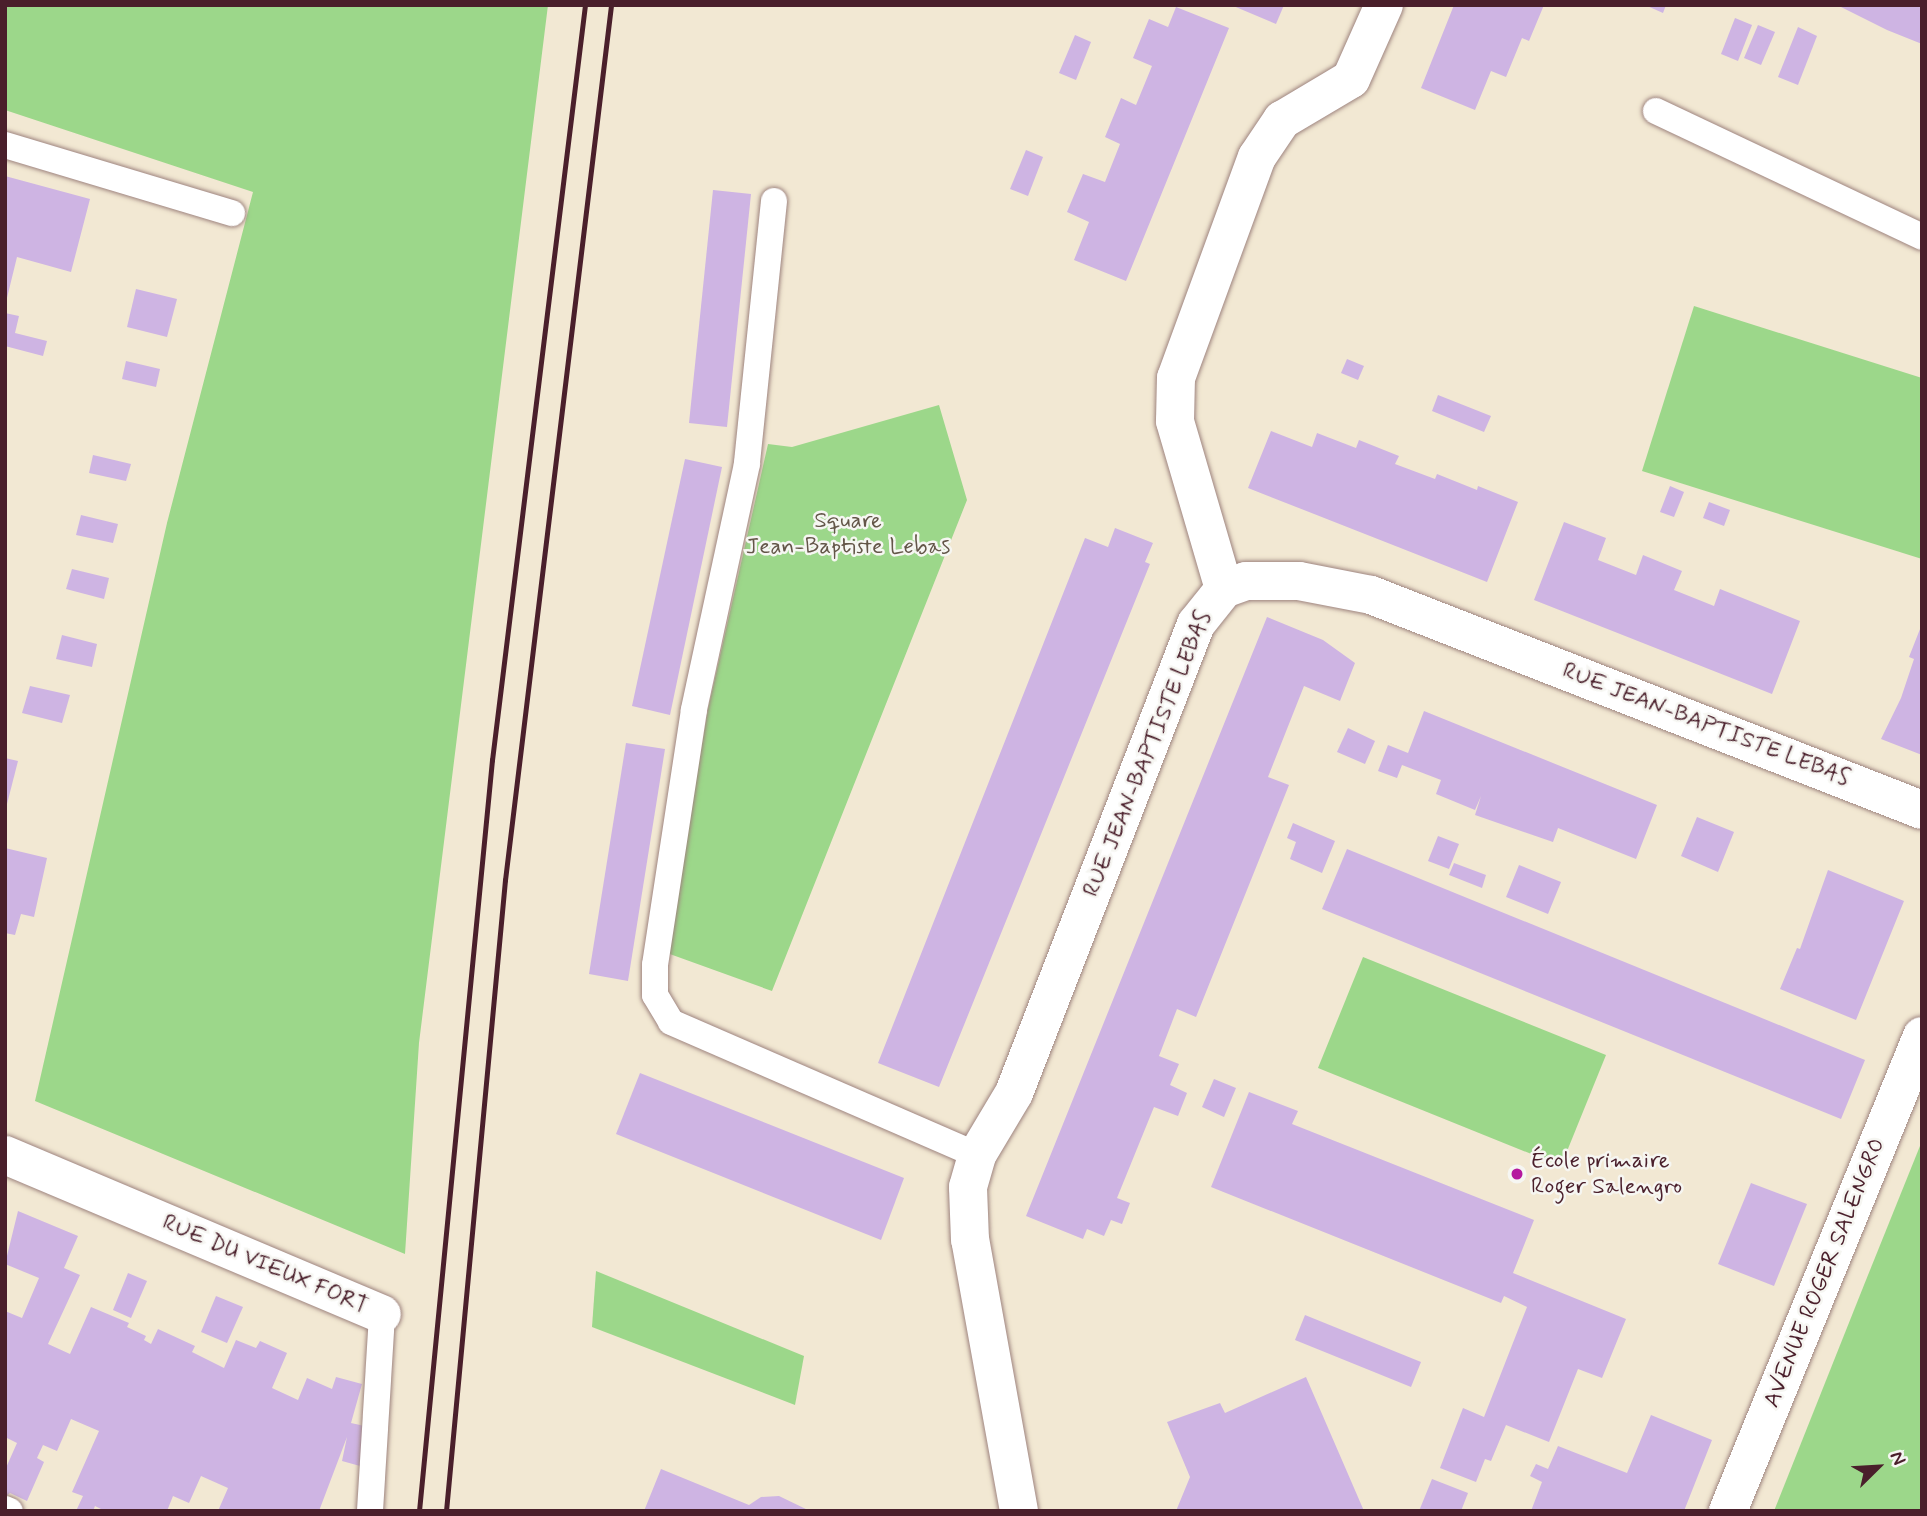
<!DOCTYPE html>
<html>
<head>
<meta charset="utf-8">
<style>
	body { margin:0 }
	#map { position:relative; width:1927px; height:1516px; overflow:hidden; background:#f2e8d3; font-family:Mynerve,sans-serif }
	div>[style] { position:absolute }
	.green>* { inset:0; background:#9cd78a }
	.building>* { inset:0; background:#ceb4e3 }
	.roads { filter:drop-shadow(0 0 2px #9e847f) drop-shadow(0 0 2px #9e847f) }
	.lane>* { height:26px; margin:-13px; padding:0 13px; transform-origin:13px; border-radius:13px; background:#fff }
	.street>* { height:38px; margin:-19px; padding:0 19px; transform-origin:19px; border-radius:19px; background:#fff }
	.secondary>* { height:38px; margin:-19px; padding:0 19px; transform-origin:19px; border-radius:19px; background:#fff }
	.rail>* { height:5px; margin:-2.5px; padding:0 2.5px; transform-origin:2.5px; border-radius:2.5px; background:#4a1f2b }
	.dots>* { width:19px; height:19px; translate:-50% -50%; box-sizing:border-box; border:4px solid #f6f6f2; border-radius:50% }
	span { translate:-50% -50%; white-space:nowrap; text-align:center; line-height:1.15; -webkit-text-stroke:5px #f6f6f2; paint-order:stroke }
	.park-label { font-size:23px; color:#635648 }
	.street-label { font-size:23px; color:#4a1f2b }
	.poi-label { font-size:23px; color:#4a1f2b }
	.left { translate:0 -50%; text-align:left }
	.frame { position:absolute; inset:0; border:7px solid #4a1f2b; pointer-events:none }
	.north { position:absolute; left:1843px; top:1432px; width:70px; height:70px; -webkit-text-stroke:5px #f6f6f2; paint-order:stroke; rotate:66deg; font-size:19px; font-weight:700; line-height:28px; text-align:center; color:#4a1f2b }
	.north::after { content:''; display:block; margin:auto; width:24px; height:32px; background:#4a1f2b; clip-path:polygon(50% 0,100% 100%,50% 72%,0 100%) }
</style>
</head>
<body>
<div id="map">
	<div class="green">
		<i style="clip-path:polygon(5px 5px,548px 5px,419px 1043px,405px 1254px,35px 1101px,167px 523px,253px 192px,5px 110px)"></i>
		<i style="clip-path:polygon(1694px 306px,1922px 378px,1922px 559px,1642px 471px)"></i>
		<i style="clip-path:polygon(939px 405px,967px 500px,772px 991px,667px 953px,708px 709px,768px 444px,792px 447px)"></i>
		<i style="clip-path:polygon(1363px 957px,1606px 1055px,1561px 1166px,1318px 1068px)"></i>
		<i style="clip-path:polygon(1922px 1141px,1922px 1511px,1774px 1511px,1864px 1285px)"></i>
		<i style="clip-path:polygon(596px 1271px,804px 1356px,795px 1405px,592px 1327px)"></i>
	</div>
	<div class="building">
		<i style="clip-path:polygon(1231px 5px,1284px 5px,1276px 24px)"></i>
		<i style="clip-path:polygon(1454px 5px,1544px 5px,1529px 41px,1522px 38px,1506px 77px,1491px 71px,1475px 110px,1421px 88px)"></i>
		<i style="clip-path:polygon(1645px 5px,1666px 5px,1663px 13px)"></i>
		<i style="clip-path:polygon(1837px 5px,1922px 5px,1922px 44px,1887px 30px)"></i>
		<i style="clip-path:polygon(1176px 7px,1229px 28px,1126px 281px,1074px 260px,1089px 222px,1067px 212px,1083px 174px,1105px 182px,1120px 144px,1105px 137px,1121px 98px,1136px 105px,1152px 66px,1133px 58px,1149px 19px,1168px 27px)"></i>
		<i style="clip-path:polygon(1735px 18px,1752px 25px,1738px 61px,1721px 54px)"></i>
		<i style="clip-path:polygon(1758px 25px,1775px 32px,1761px 65px,1744px 58px)"></i>
		<i style="clip-path:polygon(1798px 27px,1817px 36px,1798px 85px,1778px 77px)"></i>
		<i style="clip-path:polygon(1075px 35px,1091px 42px,1076px 80px,1059px 73px)"></i>
		<i style="clip-path:polygon(1026px 150px,1043px 157px,1028px 196px,1010px 189px)"></i>
		<i style="clip-path:polygon(5px 176px,90px 199px,71px 272px,17px 257px,6px 302px)"></i>
		<i style="clip-path:polygon(713px 190px,751px 194px,727px 427px,689px 423px)"></i>
		<i style="clip-path:polygon(136px 289px,177px 299px,167px 337px,127px 327px)"></i>
		<i style="clip-path:polygon(5px 313px,19px 316px,15px 333px,47px 341px,43px 356px,5px 346px)"></i>
		<i style="clip-path:polygon(1347px 359px,1364px 366px,1358px 380px,1341px 373px)"></i>
		<i style="clip-path:polygon(126px 361px,160px 369px,156px 387px,122px 379px)"></i>
		<i style="clip-path:polygon(1438px 395px,1491px 416px,1484px 432px,1432px 411px)"></i>
		<i style="clip-path:polygon(1271px 431px,1312px 447px,1317px 433px,1356px 448px,1359px 440px,1399px 456px,1395px 464px,1435px 479px,1437px 474px,1477px 490px,1478px 486px,1518px 502px,1487px 582px,1248px 488px)"></i>
		<i style="clip-path:polygon(93px 455px,131px 464px,126px 481px,89px 473px)"></i>
		<i style="clip-path:polygon(685px 459px,722px 467px,670px 715px,632px 706px)"></i>
		<i style="clip-path:polygon(1670px 486px,1684px 492px,1674px 517px,1660px 512px)"></i>
		<i style="clip-path:polygon(1709px 502px,1730px 510px,1724px 526px,1703px 518px)"></i>
		<i style="clip-path:polygon(81px 515px,118px 524px,113px 543px,76px 535px)"></i>
		<i style="clip-path:polygon(1564px 522px,1606px 538px,1598px 560px,1636px 575px,1643px 555px,1682px 571px,1674px 590px,1714px 606px,1720px 589px,1800px 621px,1772px 694px,1534px 600px)"></i>
		<i style="clip-path:polygon(1115px 528px,1153px 543px,1145px 562px,1150px 564px,939px 1087px,878px 1063px,1085px 538px,1108px 547px)"></i>
		<i style="clip-path:polygon(72px 569px,109px 578px,104px 599px,66px 589px)"></i>
		<i style="clip-path:polygon(1267px 617px,1323px 640px,1355px 663px,1340px 701px,1304px 686px,1268px 777px,1289px 785px,1196px 1017px,1177px 1009px,1159px 1056px,1179px 1064px,1170px 1085px,1187px 1093px,1178px 1116px,1154px 1107px,1117px 1198px,1130px 1203px,1122px 1224px,1111px 1220px,1104px 1236px,1087px 1229px,1083px 1239px,1026px 1216px)"></i>
		<i style="clip-path:polygon(1922px 624px,1922px 755px,1881px 739px,1901px 698px,1914px 659px,1909px 657px)"></i>
		<i style="clip-path:polygon(62px 635px,97px 644px,92px 667px,56px 659px)"></i>
		<i style="clip-path:polygon(30px 686px,70px 695px,62px 723px,22px 713px)"></i>
		<i style="clip-path:polygon(1424px 711px,1657px 805px,1636px 859px,1558px 828px,1553px 842px,1475px 815px,1481px 796px,1475px 810px,1436px 794px,1441px 780px,1402px 765px,1397px 778px,1378px 771px,1388px 745px,1408px 753px)"></i>
		<i style="clip-path:polygon(1348px 728px,1375px 741px,1365px 764px,1337px 752px)"></i>
		<i style="clip-path:polygon(626px 743px,665px 749px,628px 981px,589px 974px)"></i>
		<i style="clip-path:polygon(5px 758px,18px 761px,6px 808px,5px 808px)"></i>
		<i style="clip-path:polygon(1697px 817px,1734px 832px,1718px 872px,1681px 856px)"></i>
		<i style="clip-path:polygon(1293px 823px,1335px 841px,1322px 873px,1290px 859px,1296px 842px,1287px 838px)"></i>
		<i style="clip-path:polygon(1438px 836px,1459px 844px,1449px 869px,1428px 861px)"></i>
		<i style="clip-path:polygon(5px 848px,47px 858px,34px 917px,21px 914px,15px 935px,5px 933px)"></i>
		<i style="clip-path:polygon(1347px 849px,1865px 1060px,1841px 1119px,1322px 909px)"></i>
		<i style="clip-path:polygon(1454px 863px,1486px 875px,1482px 888px,1449px 875px)"></i>
		<i style="clip-path:polygon(1519px 865px,1561px 882px,1548px 914px,1506px 897px)"></i>
		<i style="clip-path:polygon(1828px 870px,1904px 901px,1856px 1020px,1780px 989px,1797px 948px,1800px 949px)"></i>
		<i style="clip-path:polygon(640px 1073px,904px 1178px,881px 1240px,616px 1134px)"></i>
		<i style="clip-path:polygon(1214px 1079px,1236px 1088px,1224px 1117px,1202px 1107px)"></i>
		<i style="clip-path:polygon(1249px 1092px,1298px 1111px,1292px 1124px,1534px 1220px,1513px 1273px,1626px 1319px,1602px 1378px,1578px 1369px,1549px 1442px,1506px 1425px,1491px 1461px,1485px 1459px,1476px 1482px,1440px 1468px,1463px 1408px,1484px 1417px,1527px 1307px,1504px 1296px,1501px 1303px,1211px 1187px)"></i>
		<i style="clip-path:polygon(1751px 1183px,1807px 1204px,1774px 1286px,1718px 1264px)"></i>
		<i style="clip-path:polygon(18px 1211px,78px 1236px,64px 1268px,80px 1275px,48px 1344px,70px 1354px,91px 1307px,129px 1323px,127px 1327px,146px 1336px,144px 1340px,151px 1344px,158px 1329px,195px 1346px,192px 1352px,224px 1368px,236px 1340px,256px 1348px,260px 1341px,287px 1353px,272px 1388px,298px 1400px,307px 1378px,332px 1389px,336px 1377px,362px 1384px,351px 1423px,369px 1427px,360px 1466px,342px 1461px,347px 1437px,319px 1511px,218px 1511px,228px 1488px,201px 1476px,189px 1503px,173px 1496px,167px 1511px,105px 1511px,95px 1506px,93px 1511px,76px 1511px,83px 1496px,72px 1492px,99px 1431px,71px 1419px,57px 1451px,43px 1445px,37px 1458px,44px 1462px,27px 1501px,10px 1493px,5px 1497px,5px 1470px,17px 1443px,5px 1437px,5px 1311px,22px 1318px,39px 1278px,5px 1264px)"></i>
		<i style="clip-path:polygon(128px 1273px,147px 1281px,131px 1318px,113px 1310px)"></i>
		<i style="clip-path:polygon(216px 1296px,243px 1307px,227px 1343px,201px 1332px)"></i>
		<i style="clip-path:polygon(1305px 1315px,1421px 1362px,1411px 1387px,1295px 1340px)"></i>
		<i style="clip-path:polygon(1306px 1377px,1364px 1511px,1176px 1511px,1190px 1477px,1167px 1422px,1220px 1403px,1225px 1413px)"></i>
		<i style="clip-path:polygon(1651px 1415px,1712px 1440px,1684px 1511px,1531px 1511px,1542px 1482px,1530px 1476px,1536px 1464px,1548px 1469px,1558px 1446px,1627px 1473px)"></i>
		<i style="clip-path:polygon(661px 1469px,749px 1505px,761px 1497px,779px 1496px,810px 1511px,644px 1511px)"></i>
		<i style="clip-path:polygon(1432px 1479px,1468px 1493px,1461px 1511px,1419px 1511px)"></i>
	</div>
	<div class="roads">
		<div class="lane">
			<i style="left:1656px;top:111px;width:294px;rotate:25.3deg"></i>
			<i style="left:5px;top:145px;width:237px;rotate:16.7deg"></i>
			<i style="left:774px;top:201px;width:264px;rotate:95.9deg"></i>
			<i style="left:747px;top:464px;width:252px;rotate:102.2deg"></i>
			<i style="left:694px;top:710px;width:258px;rotate:98.7deg"></i>
			<i style="left:655px;top:965px;width:30px;rotate:90deg"></i>
			<i style="left:655px;top:995px;width:31px;rotate:59deg"></i>
			<i style="left:671px;top:1022px;width:334px;rotate:23.5deg"></i>
			<i style="left:5px;top:1509px;width:5px;rotate:22deg"></i>
			<i style="left:370px;top:1511px;width:197px;rotate:-86.5deg"></i>
		</div>
		<div class="street">
			<i style="left:1224px;top:589px;width:175px;rotate:-106.3deg"></i>
			<i style="left:1175px;top:421px;width:43px;rotate:-88.7deg"></i>
			<i style="left:1176px;top:378px;width:235px;rotate:-69.9deg"></i>
			<i style="left:1257px;top:157px;width:45px;rotate:-56deg"></i>
			<i style="left:1282px;top:120px;width:80px;rotate:-30.7deg"></i>
			<i style="left:1351px;top:79px;width:81px;rotate:-66deg"></i>
			<i style="left:5px;top:1155px;width:409px;rotate:22.9deg"></i>
			<i style="left:1019px;top:1511px;width:275px;rotate:-100.2deg"></i>
			<i style="left:970px;top:1240px;width:53px;rotate:-92.2deg"></i>
			<i style="left:968px;top:1187px;width:33px;rotate:-74deg"></i>
			<i style="left:977px;top:1155px;width:72px;rotate:-59.2deg"></i>
			<i style="left:1014px;top:1093px;width:503px;rotate:-68.79deg"></i>
			<i style="left:1196px;top:624px;width:45px;rotate:-51.3deg"></i>
			<i style="left:1224px;top:589px;width:23px;rotate:-20deg"></i>
			<i style="left:1246px;top:581px;width:53px"></i>
			<i style="left:1299px;top:581px;width:73px;rotate:11deg"></i>
			<i style="left:1371px;top:595px;width:591px;rotate:21.32deg"></i>
		</div>
		<div class="secondary">
			<i style="left:1728px;top:1511px;width:513px;rotate:-67.78deg"></i>
		</div>
	</div>
	<div class="rail">
		<i style="left:419px;top:1511px;width:755px;rotate:-84.45deg"></i>
		<i style="left:492px;top:760px;width:761px;rotate:-82.98deg"></i>
		<i style="left:446px;top:1511px;width:634px;rotate:-84.66deg"></i>
		<i style="left:505px;top:880px;width:881px;rotate:-83.09deg"></i>
	</div>
	<div class="dots">
		<i style="left:1517px;top:1174px;background:#b5179e"></i>
	</div>
	<div class="park-label">
		<span style="left:848px;top:534px">Square<br>Jean-Baptiste Lebas</span>
	</div>
	<div class="street-label">
		<span style="left:1706px;top:725px;rotate:21deg">RUE JEAN-BAPTISTE LEBAS</span>
		<span style="left:1148px;top:754px;rotate:-68deg">RUE JEAN-BAPTISTE LEBAS</span>
		<span style="left:265px;top:1265px;rotate:23deg">RUE DU VIEUX FORT</span>
		<span style="left:1825px;top:1273px;rotate:-68deg">AVENUE ROGER SALENGRO</span>
	</div>
	<div class="poi-label">
		<span class="left" style="left:1531px;top:1174px">École primaire<br>Roger Salengro</span>
	</div>
	<div class="frame"></div>
	<div class="north">N</div>
</div>
</body>
</html>
